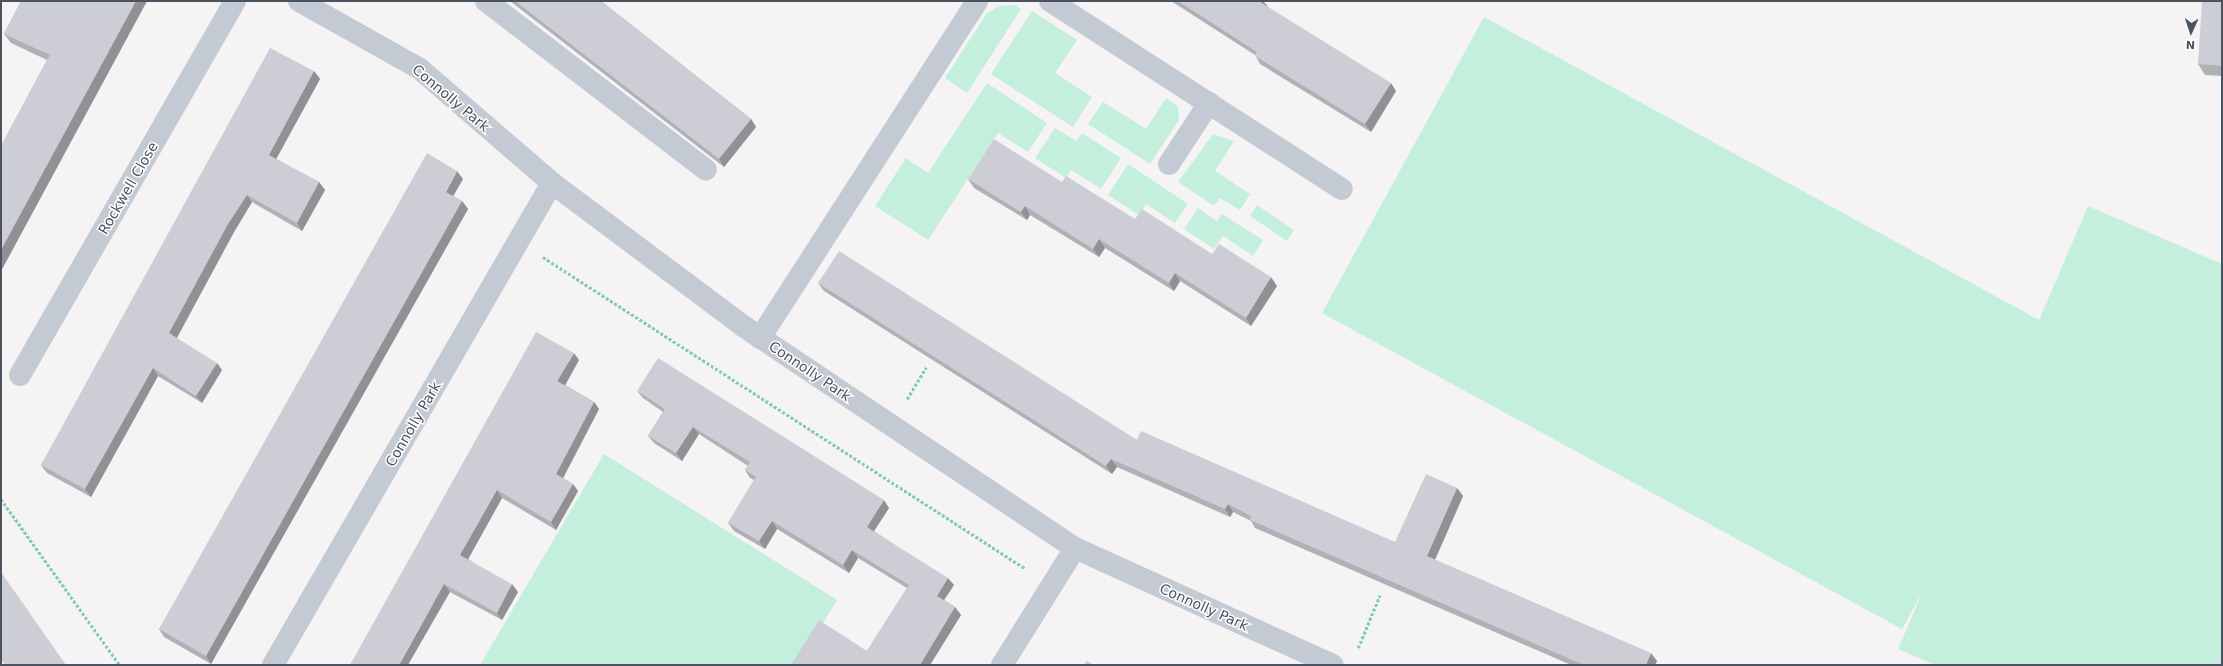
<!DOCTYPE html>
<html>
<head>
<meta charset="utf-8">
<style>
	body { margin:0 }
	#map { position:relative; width:2223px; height:666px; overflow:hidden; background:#f5f3f3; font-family:"DejaVu Sans",sans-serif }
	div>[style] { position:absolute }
	.green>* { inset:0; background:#c5efdd }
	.path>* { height:2.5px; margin-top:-1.25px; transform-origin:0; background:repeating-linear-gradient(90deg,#7dcdb5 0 3px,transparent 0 5px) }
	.service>* { height:22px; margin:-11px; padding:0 11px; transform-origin:11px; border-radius:11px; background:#c4cad3 }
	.minor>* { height:22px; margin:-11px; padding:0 11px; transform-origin:11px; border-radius:11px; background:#c4cad3 }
	.wall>* { inset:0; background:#b0b1b7 }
	.shaded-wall>* { inset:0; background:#909095 }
	.building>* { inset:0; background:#cdced5 }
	span { translate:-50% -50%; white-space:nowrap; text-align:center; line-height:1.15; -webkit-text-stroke:3px #fff; paint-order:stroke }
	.street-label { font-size:14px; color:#4b5260 }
	.frame { position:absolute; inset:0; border:2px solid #4b5260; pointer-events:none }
	.north { position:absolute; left:2171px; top:12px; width:40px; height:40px; -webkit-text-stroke:3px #fff; paint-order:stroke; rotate:183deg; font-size:11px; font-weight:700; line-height:16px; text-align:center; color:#4b5260 }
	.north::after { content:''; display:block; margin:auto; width:14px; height:18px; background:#4b5260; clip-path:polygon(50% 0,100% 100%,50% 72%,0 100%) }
</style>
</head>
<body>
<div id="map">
	<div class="green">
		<i style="clip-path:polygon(1015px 5px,1021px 9px,967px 93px,945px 78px,987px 13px,999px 6px)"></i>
		<i style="clip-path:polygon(1032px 11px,1077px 40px,1055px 73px,1092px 97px,1073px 127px,991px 74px)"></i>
		<i style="clip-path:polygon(1484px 17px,2039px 320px,2088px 206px,2222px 264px,2222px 665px,1935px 665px,1898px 649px,1922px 593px,1902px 629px,1322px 313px)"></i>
		<i style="clip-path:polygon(987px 83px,1047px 123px,1028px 152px,998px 133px,928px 240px,875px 206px,906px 158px,928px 173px)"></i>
		<i style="clip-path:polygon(1166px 98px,1178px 107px,1179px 120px,1150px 164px,1088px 124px,1103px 102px,1146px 129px)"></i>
		<i style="clip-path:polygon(1055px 128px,1076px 141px,1082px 133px,1121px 158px,1101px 189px,1071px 170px,1066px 178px,1035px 158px)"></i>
		<i style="clip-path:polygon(1213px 134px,1234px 141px,1215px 171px,1250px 194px,1240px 210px,1220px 198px,1214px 206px,1178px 182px)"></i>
		<i style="clip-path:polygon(1128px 164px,1188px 204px,1175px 223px,1146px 204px,1139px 215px,1108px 195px)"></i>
		<i style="clip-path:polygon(1257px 205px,1294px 230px,1287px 241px,1250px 216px)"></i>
		<i style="clip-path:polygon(1198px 208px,1217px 221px,1222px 214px,1263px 240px,1253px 256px,1223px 236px,1214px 249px,1184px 229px)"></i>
		<i style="clip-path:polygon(604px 454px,837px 600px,798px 665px,480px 665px)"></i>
	</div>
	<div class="path">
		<i style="left:543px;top:257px;width:575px;rotate:32.86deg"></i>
		<i style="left:907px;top:399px;width:37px;rotate:-59deg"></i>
		<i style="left:1px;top:499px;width:204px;rotate:54.4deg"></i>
		<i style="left:1358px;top:648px;width:57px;rotate:-67.5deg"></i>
	</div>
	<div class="service">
		<i style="left:1169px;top:164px;width:73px;rotate:-56.7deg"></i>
	</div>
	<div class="minor">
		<i style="left:299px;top:1px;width:139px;rotate:29.3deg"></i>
		<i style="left:420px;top:69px;width:174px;rotate:40.8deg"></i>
		<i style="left:552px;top:183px;width:239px;rotate:36.8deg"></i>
		<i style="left:743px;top:326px;width:399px;rotate:33.8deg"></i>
		<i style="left:1075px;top:548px;width:283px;rotate:24.4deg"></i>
		<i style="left:486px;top:1px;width:277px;rotate:37.5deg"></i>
		<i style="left:1050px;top:1px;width:347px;rotate:32.8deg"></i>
		<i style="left:760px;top:338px;width:401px;rotate:-57.2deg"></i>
		<i style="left:20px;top:375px;width:431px;rotate:-60.1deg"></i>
		<i style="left:273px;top:665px;width:557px;rotate:-59.94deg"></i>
		<i style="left:1002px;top:665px;width:138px;rotate:-58deg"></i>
	</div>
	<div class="wall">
		<i style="clip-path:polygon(21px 1px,147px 1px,1px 271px,1px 146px,47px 60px,11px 43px,4px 34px)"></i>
		<i style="clip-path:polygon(510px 1px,601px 1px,751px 119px,756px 127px,724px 167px)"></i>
		<i style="clip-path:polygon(1171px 1px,1263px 1px,1268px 7px,1396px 91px,1371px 132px,1260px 64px,1255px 55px)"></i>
		<i style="clip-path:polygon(2222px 1px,2222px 76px,2205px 75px,2198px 64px)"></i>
		<i style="clip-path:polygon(314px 71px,320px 79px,276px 159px,319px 182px,325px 190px,302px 231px,252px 202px,234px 232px,177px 338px,222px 370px,202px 403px,158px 376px,91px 497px,47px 473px,41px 465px)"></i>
		<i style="clip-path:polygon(463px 179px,453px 196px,462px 201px,468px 209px,211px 664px,164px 637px,159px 629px)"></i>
		<i style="clip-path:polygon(968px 179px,1062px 182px,1135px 219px,1212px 254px,1277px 286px,1251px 326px,1180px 281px,1174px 291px,1105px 248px,1099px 257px,1030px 215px,1027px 220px,974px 188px)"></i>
		<i style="clip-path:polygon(818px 283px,1137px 440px,1395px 542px,1457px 488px,1463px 496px,1435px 560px,1657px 661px,1655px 665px,1571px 665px,1255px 528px,1251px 521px,1233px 512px,1230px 517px,1117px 467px,1112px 474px,824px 291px)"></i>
		<i style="clip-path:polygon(579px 360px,565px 385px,594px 402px,599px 409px,563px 478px,573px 484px,578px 491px,556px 530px,502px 498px,468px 559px,518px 592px,502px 620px,450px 592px,350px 665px)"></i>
		<i style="clip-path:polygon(637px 391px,889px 508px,874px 531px,954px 585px,944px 600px,955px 607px,961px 615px,930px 665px,791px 665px,867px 651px,907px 588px,858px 558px,849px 573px,777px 529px,765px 549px,734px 531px,728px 523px,754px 480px,750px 478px,745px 470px,748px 466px,699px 434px,682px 461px,654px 443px,648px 436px,663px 412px,643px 398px)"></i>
	</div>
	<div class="shaded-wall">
		<i style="clip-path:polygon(136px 1px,147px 1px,1px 271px,1px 250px)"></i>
		<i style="clip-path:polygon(1261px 1px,1263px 1px,1268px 7px,1260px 2px)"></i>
		<i style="clip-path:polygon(314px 71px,320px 79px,274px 163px,269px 155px)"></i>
		<i style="clip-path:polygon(1391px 83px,1396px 91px,1371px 132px,1365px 124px)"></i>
		<i style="clip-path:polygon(751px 119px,756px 127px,724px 167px,719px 159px)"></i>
		<i style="clip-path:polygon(457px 171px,463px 179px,451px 200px,446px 192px)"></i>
		<i style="clip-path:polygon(319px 182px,325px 190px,302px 231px,297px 223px)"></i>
		<i style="clip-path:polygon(247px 195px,252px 202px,234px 232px,175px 341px,169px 333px,228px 224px)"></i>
		<i style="clip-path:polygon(462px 201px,468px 209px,211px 664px,206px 656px)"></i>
		<i style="clip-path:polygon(1025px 206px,1030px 215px,1027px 220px,1021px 212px)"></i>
		<i style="clip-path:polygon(1099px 239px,1105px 248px,1099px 257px,1093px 249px)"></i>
		<i style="clip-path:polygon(1175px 273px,1180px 281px,1174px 291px,1169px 283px)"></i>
		<i style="clip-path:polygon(1271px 277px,1277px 286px,1251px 326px,1246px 318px)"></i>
		<i style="clip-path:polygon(574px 353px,579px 360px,563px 389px,557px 381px)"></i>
		<i style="clip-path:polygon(217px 363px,222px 370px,202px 403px,196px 396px)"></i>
		<i style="clip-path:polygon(153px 368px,158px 376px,91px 497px,85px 489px)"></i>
		<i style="clip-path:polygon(594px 402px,599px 409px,561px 482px,556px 474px)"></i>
		<i style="clip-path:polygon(693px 427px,699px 434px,682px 461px,676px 453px)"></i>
		<i style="clip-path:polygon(1111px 459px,1117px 467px,1112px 474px,1106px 466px)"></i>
		<i style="clip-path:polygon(573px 484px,578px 491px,556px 530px,551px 522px)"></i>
		<i style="clip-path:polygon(1457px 488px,1463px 496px,1433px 564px,1427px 556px)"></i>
		<i style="clip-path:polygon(497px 490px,502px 498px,466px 563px,460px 555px)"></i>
		<i style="clip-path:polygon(884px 500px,889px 508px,872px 534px,867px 527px)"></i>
		<i style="clip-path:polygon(1228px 504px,1233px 512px,1230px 517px,1225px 509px)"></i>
		<i style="clip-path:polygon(772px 521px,777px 529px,765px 549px,759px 541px)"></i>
		<i style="clip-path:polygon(852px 550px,858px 558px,849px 573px,843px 565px)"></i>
		<i style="clip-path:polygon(948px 578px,954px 585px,942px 603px,937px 596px)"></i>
		<i style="clip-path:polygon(444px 584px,450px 592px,408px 665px,399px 665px)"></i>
		<i style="clip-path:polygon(512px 584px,518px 592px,502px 620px,497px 613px)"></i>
		<i style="clip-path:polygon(955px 607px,961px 615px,930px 665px,920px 665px)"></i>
		<i style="clip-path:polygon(1651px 653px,1657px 661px,1655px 665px,1646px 665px)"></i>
	</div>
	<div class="building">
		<i style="clip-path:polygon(21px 1px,136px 1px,1px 250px,1px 146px,50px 55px,4px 34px)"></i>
		<i style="clip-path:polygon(515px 1px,601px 1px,751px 119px,719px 159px)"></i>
		<i style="clip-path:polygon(1178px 1px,1261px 1px,1260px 2px,1391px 83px,1365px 124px,1255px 56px,1257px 52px)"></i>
		<i style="clip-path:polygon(2202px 1px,2222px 1px,2222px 66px,2198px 64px)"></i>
		<i style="clip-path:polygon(270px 48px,314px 71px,269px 155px,319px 182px,297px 223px,247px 195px,228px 224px,169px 333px,217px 363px,196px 396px,153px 368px,85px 489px,41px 465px)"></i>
		<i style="clip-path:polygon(994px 139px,1062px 182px,1066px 176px,1135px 219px,1142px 209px,1212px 254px,1219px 244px,1271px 277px,1246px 318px,1175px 273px,1169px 283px,1099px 239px,1093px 249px,1025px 206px,1021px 212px,968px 179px)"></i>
		<i style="clip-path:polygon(427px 153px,457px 171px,446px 192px,462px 201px,206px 656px,159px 629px)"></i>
		<i style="clip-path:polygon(839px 251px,1137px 440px,1141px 431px,1395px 542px,1426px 474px,1457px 488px,1427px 556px,1651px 653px,1646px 665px,1584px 665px,1250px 520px,1251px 516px,1228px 504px,1225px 509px,1111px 459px,1106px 466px,818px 283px)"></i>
		<i style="clip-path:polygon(536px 332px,574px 353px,557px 381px,594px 402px,556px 474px,573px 484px,551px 522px,497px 490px,460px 555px,512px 584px,497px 613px,444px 584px,399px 665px,350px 665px)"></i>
		<i style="clip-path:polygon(658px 358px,884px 500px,867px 527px,948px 578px,937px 596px,955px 607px,920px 665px,791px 665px,819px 620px,867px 651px,909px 585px,852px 550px,843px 565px,772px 521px,759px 541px,728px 523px,756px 477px,745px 470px,750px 462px,693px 427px,676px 453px,648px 436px,665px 409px,637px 391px)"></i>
		<i style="clip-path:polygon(1px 572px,66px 665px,5px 665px,1px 659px)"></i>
		<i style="clip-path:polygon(1087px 661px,1094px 665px,1084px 665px)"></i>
	</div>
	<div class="street-label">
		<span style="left:451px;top:98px;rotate:40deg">Connolly Park</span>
		<span style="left:128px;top:188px;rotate:-60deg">Rockwell Close</span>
		<span style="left:810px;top:371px;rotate:34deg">Connolly Park</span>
		<span style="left:413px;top:424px;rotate:-60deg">Connolly Park</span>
		<span style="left:1204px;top:607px;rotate:24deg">Connolly Park</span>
	</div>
	<div class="frame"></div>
	<div class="north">N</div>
</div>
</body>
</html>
